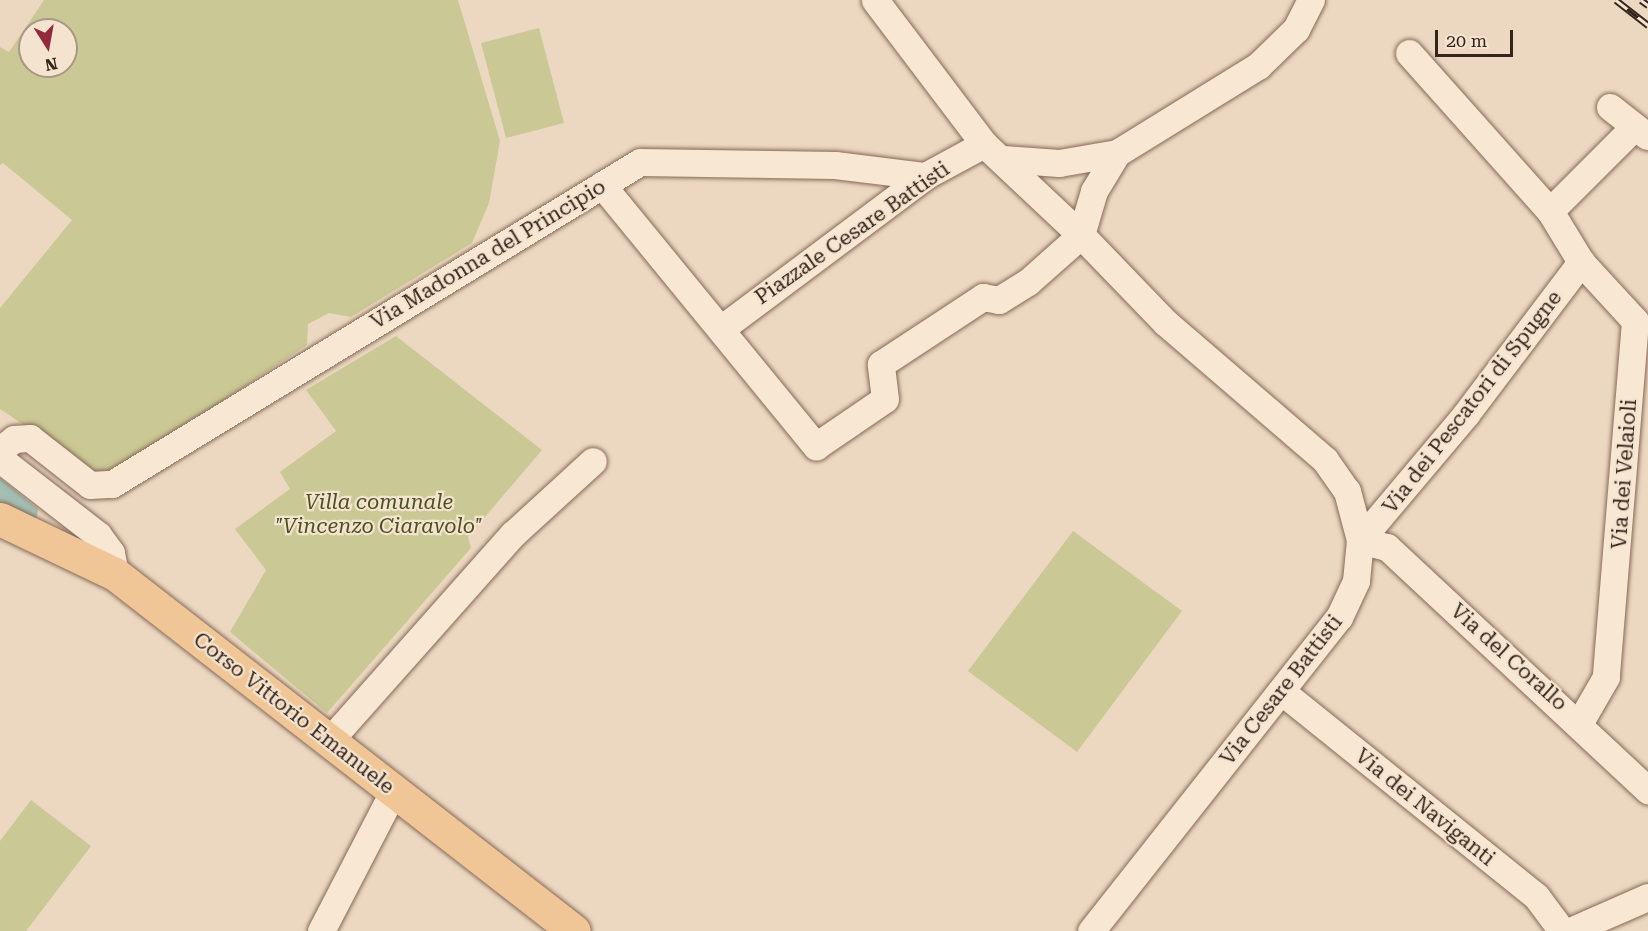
<!DOCTYPE html>
<html>
<head>
<meta charset="utf-8">
<style>
	body { margin:0 }
	#map { position:relative; width:1648px; height:931px; overflow:hidden; background:#ecd8c0; font-family:"Roboto Serif",serif }
	div>[style] { position:absolute }
	.green>* { inset:0; background:#cac894 }
	.water>* { inset:0; background:#a3bfb2 }
	.roads { filter:drop-shadow(0 0 2px #856958) drop-shadow(0 0 2px #856958) }
	.minor>* { height:27px; margin:-13.5px; padding:0 13.5px; transform-origin:13.5px; border-radius:13.5px; background:#f8e7d2 }
	.major>* { height:33px; margin:-16.5px; padding:0 16.5px; transform-origin:16.5px; border-radius:16.5px; background:#f0c697 }
	.rail>* { height:7px; margin-top:-3.5px; transform-origin:0; background:repeating-linear-gradient(90deg,#f4e4cf 0 14px,#35241c 0 28px); box-sizing:border-box; border-block:2px solid #35241c }
	span { translate:-50% -50%; white-space:nowrap; text-align:center; line-height:1.15; -webkit-text-stroke:4.5px #f4e4cf; paint-order:stroke }
	.street-label { font-size:21px; color:#35241c }
	.park-label { font-size:21px; color:#4c5123; font-style:italic }
	.north { position:absolute; left:18px; top:18px; width:60px; height:60px; box-sizing:border-box; background:#f4e4cf; border:2px solid #a89787; border-radius:50%; rotate:169deg; font-size:16px; font-weight:700; line-height:24px; text-align:center; color:#35241c }
	.north::after { content:''; display:block; margin:auto; width:21px; height:27px; background:#922a3b; clip-path:polygon(50% 0,100% 100%,50% 72%,0 100%) }
	.scale { position:absolute; left:1435px; top:30px; width:78px; height:27px; box-sizing:border-box; border:3px solid #35241c; border-top:0; padding-left:8px; font-size:18px; line-height:21px; white-space:nowrap; color:#35241c; -webkit-text-stroke:4px #f4e4cf; paint-order:stroke }
</style>
</head>
<body>
<div id="map">
	<div class="green">
		<i style="clip-path:polygon(evenodd,44px 0,458px 0,500px 141px,489px 203px,472px 243px,351px 317px,329px 313px,308px 324px,307px 345px,113px 473px,96px 473px,0 409px,0 308px,72px 220px,3px 163px,0 165px,0 47px,9px 52px,44px 0,30px 30px,66px 30px,66px 66px,30px 66px,30px 30px)"></i>
		<i style="clip-path:polygon(539px 28px,564px 123px,506px 138px,481px 43px)"></i>
		<i style="clip-path:polygon(396px 336px,542px 450px,468px 537px,471px 548px,327px 713px,230px 632px,266px 570px,235px 529px,290px 489px,280px 472px,336px 431px,306px 390px)"></i>
		<i style="clip-path:polygon(1073px 531px,1182px 611px,1077px 752px,968px 671px)"></i>
		<i style="clip-path:polygon(31px 800px,91px 846px,26px 931px,0 931px,0 841px)"></i>
	</div>
	<div class="water">
		<i style="clip-path:polygon(0 478px,38px 509px,37px 517px,34px 519px,0 505px)"></i>
	</div>
	<div class="roads">
		<div class="minor">
			<i style="left:875px;top:0;width:181px;rotate:52.9deg"></i>
			<i style="left:984px;top:144px;width:133px;rotate:43.2deg"></i>
			<i style="left:1081px;top:235px;width:122px;rotate:46deg"></i>
			<i style="left:1166px;top:323px;width:210px;rotate:40.7deg"></i>
			<i style="left:1325px;top:460px;width:38px;rotate:55deg"></i>
			<i style="left:1347px;top:491px;width:51px;rotate:75.1deg"></i>
			<i style="left:1360px;top:540px;width:41px;rotate:95.6deg"></i>
			<i style="left:1356px;top:581px;width:40px;rotate:115deg"></i>
			<i style="left:1339px;top:617px;width:400px;rotate:128.3deg"></i>
			<i style="left:1409px;top:53px;width:212px;rotate:48.3deg"></i>
			<i style="left:1550px;top:211px;width:60px;rotate:58.7deg"></i>
			<i style="left:1581px;top:262px;width:80px;rotate:47.5deg"></i>
			<i style="left:1635px;top:321px;width:357px;rotate:94.7deg"></i>
			<i style="left:1606px;top:677px;width:52px;rotate:120deg"></i>
			<i style="left:1610px;top:107px;width:47px;rotate:38.1deg"></i>
			<i style="left:1003px;top:159px;width:56px;rotate:4.1deg"></i>
			<i style="left:1059px;top:163px;width:59px;rotate:-9.8deg"></i>
			<i style="left:1117px;top:153px;width:166px;rotate:-31.7deg"></i>
			<i style="left:1258px;top:66px;width:53px;rotate:-44.2deg"></i>
			<i style="left:1296px;top:29px;width:33px;rotate:-63deg"></i>
			<i style="left:602px;top:185px;width:338px;rotate:50.7deg"></i>
			<i style="left:816px;top:446px;width:83px;rotate:-34.3deg"></i>
			<i style="left:885px;top:399px;width:35px;rotate:-97deg"></i>
			<i style="left:881px;top:364px;width:122px;rotate:-33.3deg"></i>
			<i style="left:983px;top:297px;width:16px;rotate:11deg"></i>
			<i style="left:999px;top:300px;width:34px;rotate:-32deg"></i>
			<i style="left:1028px;top:282px;width:71px;rotate:-41.6deg"></i>
			<i style="left:1550px;top:211px;width:119px;rotate:-45deg"></i>
			<i style="left:1081px;top:235px;width:46px;rotate:-73.5deg"></i>
			<i style="left:1094px;top:191px;width:44px;rotate:-58.8deg"></i>
			<i style="left:722px;top:328px;width:254px;rotate:-36.8deg"></i>
			<i style="left:925px;top:176px;width:67px;rotate:-28.5deg"></i>
			<i style="left:0;top:450px;width:18px;rotate:-38deg"></i>
			<i style="left:14px;top:439px;width:16px;rotate:-4deg"></i>
			<i style="left:30px;top:438px;width:76px;rotate:38.1deg"></i>
			<i style="left:90px;top:485px;width:22px;rotate:-3deg"></i>
			<i style="left:112px;top:484px;width:618px;rotate:-31.38deg"></i>
			<i style="left:640px;top:162px;width:195px;rotate:0.9deg"></i>
			<i style="left:835px;top:165px;width:91px;rotate:7deg"></i>
			<i style="left:0;top:459px;width:124px;rotate:37.8deg"></i>
			<i style="left:98px;top:535px;width:22px;rotate:54deg"></i>
			<i style="left:111px;top:553px;width:21px;rotate:79deg"></i>
			<i style="left:1360px;top:540px;width:28px;rotate:15deg"></i>
			<i style="left:1387px;top:547px;width:357px;rotate:43deg"></i>
			<i style="left:1360px;top:540px;width:165px;rotate:-49.9deg"></i>
			<i style="left:1466px;top:414px;width:191px;rotate:-52.9deg"></i>
			<i style="left:1281px;top:691px;width:327px;rotate:38.8deg"></i>
			<i style="left:1536px;top:896px;width:44px;rotate:53.4deg"></i>
			<i style="left:329px;top:741px;width:277px;rotate:-48.4deg"></i>
			<i style="left:513px;top:534px;width:108px;rotate:-42.4deg"></i>
			<i style="left:321px;top:931px;width:159px;rotate:-62.6deg"></i>
			<i style="left:1570px;top:931px;width:85px;rotate:-23.6deg"></i>
		</div>
		<div class="major">
			<i style="left:0;top:519px;width:127px;rotate:25.6deg"></i>
			<i style="left:115px;top:574px;width:581px;rotate:37.87deg"></i>
		</div>
	</div>
	<div class="rail">
		<i style="left:1616px;top:0;width:41px;rotate:38deg"></i>
		<i style="left:1641px;top:0;width:9px;rotate:36deg"></i>
	</div>
	<div class="street-label">
		<span style="left:852px;top:233px;rotate:-35deg">Piazzale Cesare Battisti</span>
		<span style="left:488px;top:254px;rotate:-31deg">Via Madonna del Principio</span>
		<span style="left:1472px;top:402px;rotate:-52deg">Via dei Pescatori di Spugne</span>
		<span style="left:1624px;top:474px;rotate:-86deg">Via dei Velaioli</span>
		<span style="left:1509px;top:657px;rotate:42deg">Via del Corallo</span>
		<span style="left:1281px;top:690px;rotate:-52deg">Via Cesare Battisti</span>
		<span style="left:294px;top:713px;rotate:38deg">Corso Vittorio Emanuele</span>
		<span style="left:1425px;top:807px;rotate:39deg">Via dei Naviganti</span>
	</div>
	<div class="park-label">
		<span style="left:379px;top:514px">Villa comunale<br>"Vincenzo Ciaravolo"</span>
	</div>
	<div class="north">N</div>
	<div class="scale">20 m</div>
</div>
</body>
</html>
